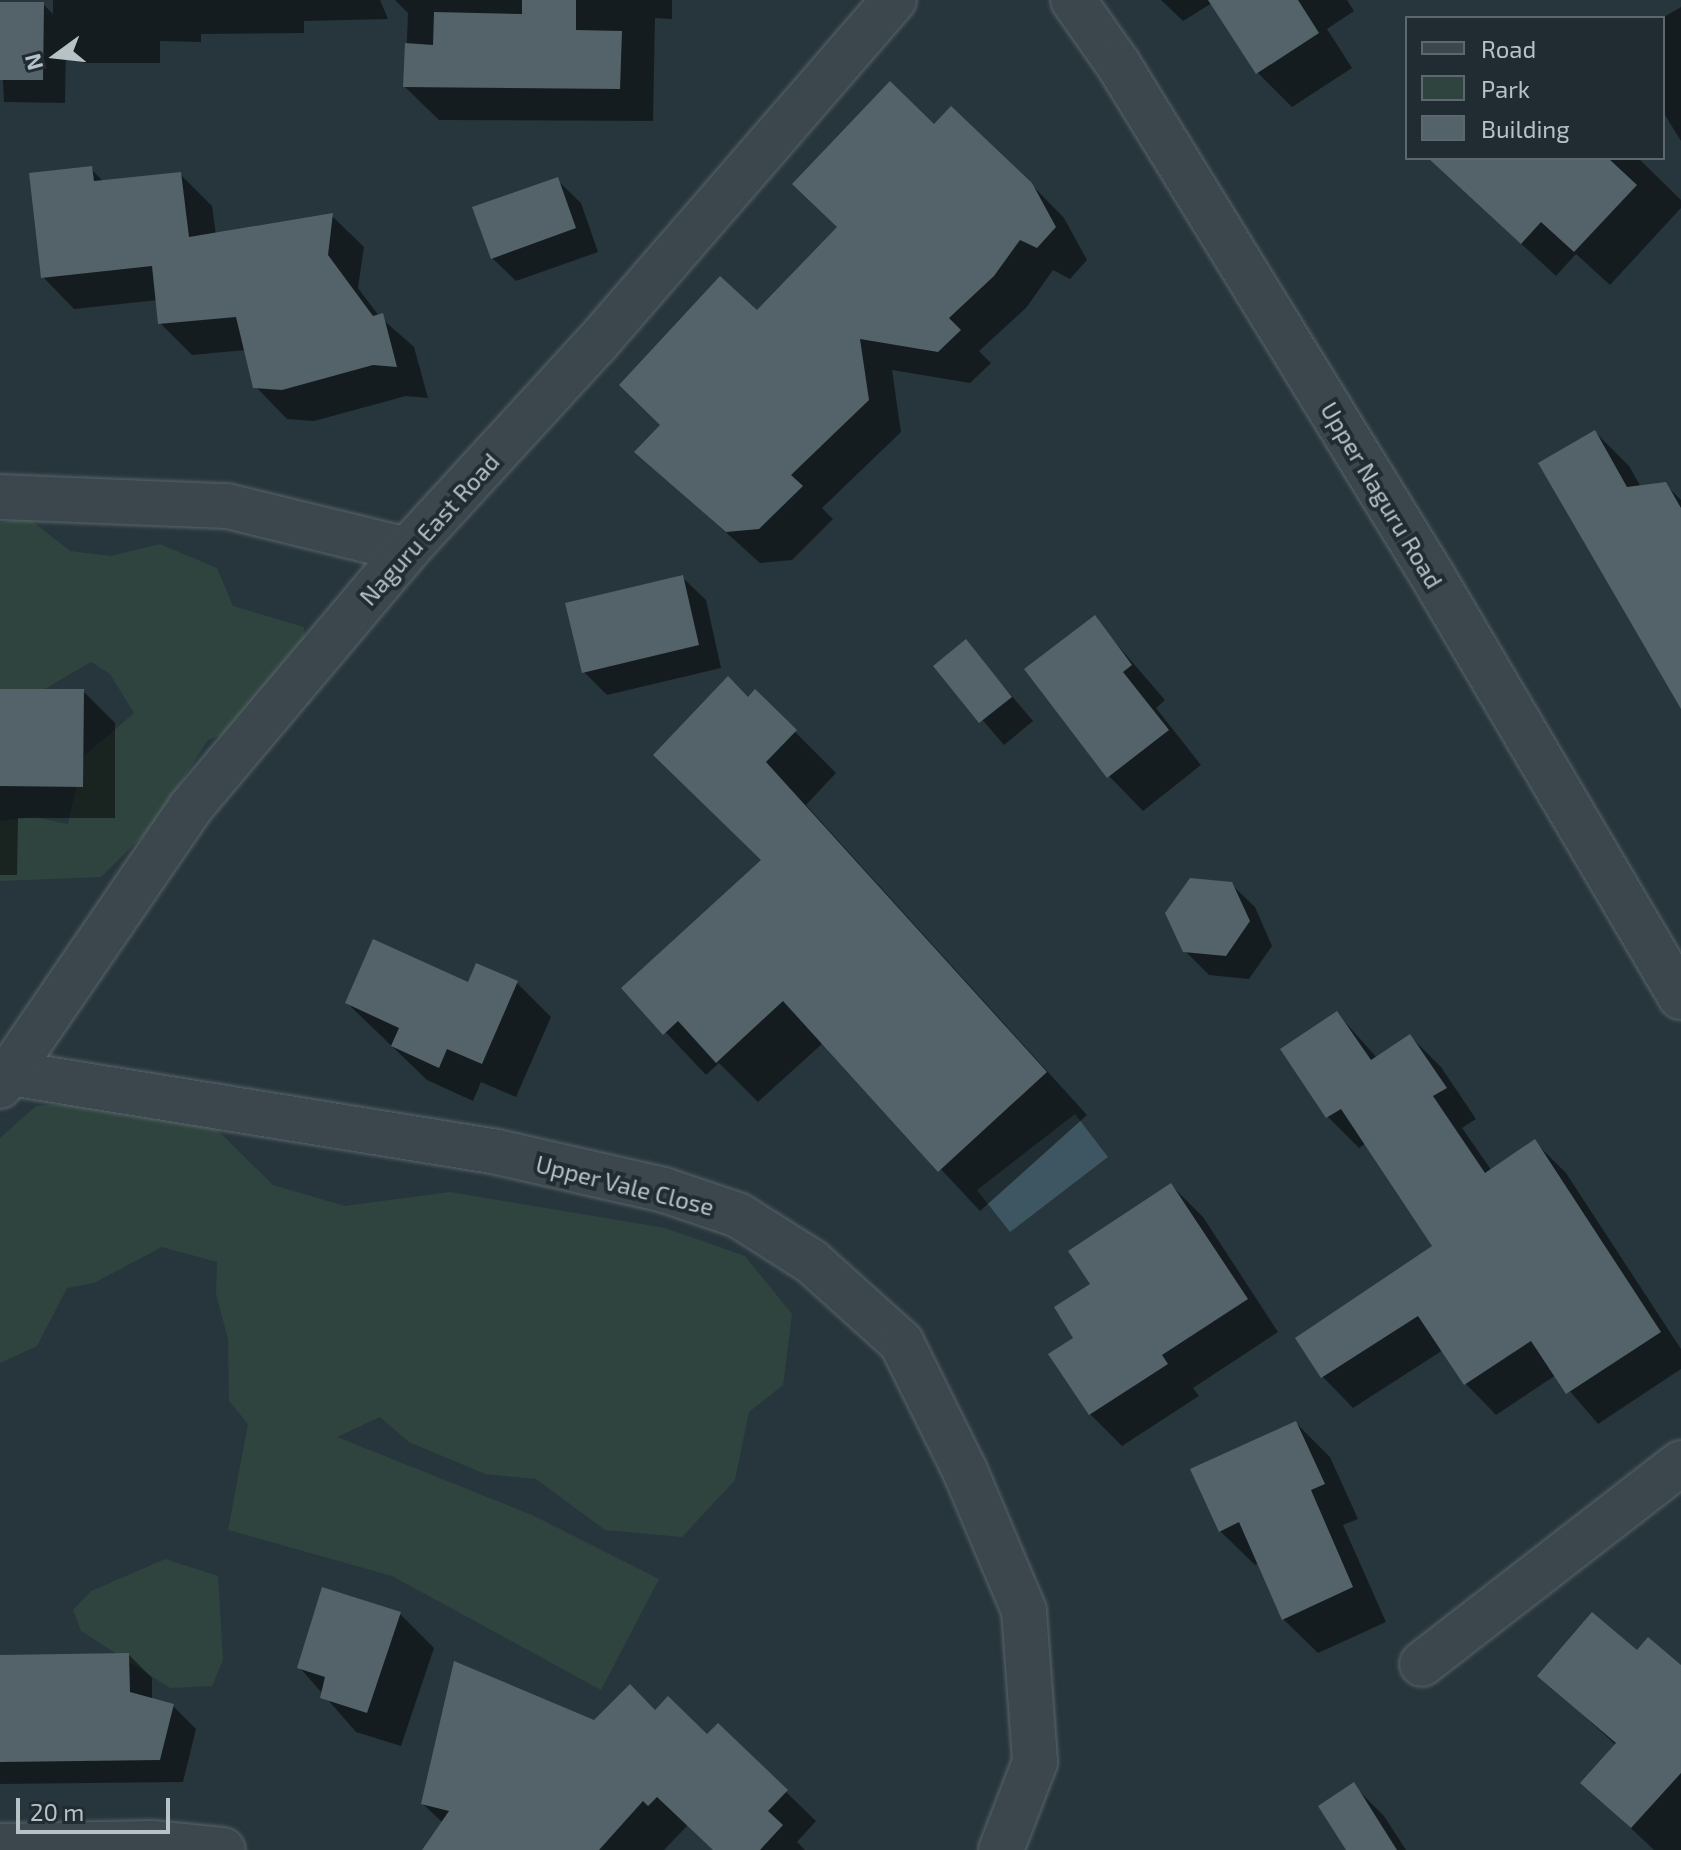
<!DOCTYPE html>
<html>
<head>
<meta charset="utf-8">
<style>
	body { margin:0 }
	#map { position:relative; width:1681px; height:1850px; overflow:hidden; background:#27363c; font-family:"Exo 2",sans-serif }
	div>[style] { position:absolute }
	.green>* { inset:0; background:#2f443e }
	.water>* { inset:0; background:#3d5661 }
	.shadow>* { inset:0; background:#0007 }
	.building>* { inset:0; background:#536369 }
	.roads { filter:drop-shadow(0 0 2px #59656a) drop-shadow(0 0 2px #59656a) }
	.minor>* { height:44px; margin:-22px; padding:0 22px; transform-origin:22px; border-radius:22px; background:#3b474c }
	span { translate:-50% -50%; white-space:nowrap; text-align:center; line-height:1.15; -webkit-text-stroke:8px #202c31; paint-order:stroke }
	.street-label { font-size:24px; color:#b7c2c7 }
	.legend { position:absolute; left:1405px; top:16px; width:260px; height:144px; box-sizing:border-box; background:#202c31; border:2px solid #5c686d; margin:0; padding:10px 14px; list-style:none; font-size:24px; color:#b7c2c7 }
	.legend li { display:flex; align-items:center; gap:16px; height:40px }
	.legend b { width:40px; border:2px solid #5c686d }
	.north { position:absolute; left:16px; top:16px; width:80px; height:80px; -webkit-text-stroke:6px #202c31; paint-order:stroke; rotate:255deg; font-size:22px; font-weight:700; line-height:32px; text-align:center; color:#b7c2c7 }
	.north::after { content:''; display:block; margin:auto; width:28px; height:36px; background:#b7c2c7; clip-path:polygon(50% 0,100% 100%,50% 72%,0 100%) }
	.scale { position:absolute; left:16px; top:1798px; width:154px; height:36px; box-sizing:border-box; border:4px solid #b7c2c7; border-top:0; padding-left:10px; font-size:24px; line-height:28px; white-space:nowrap; color:#b7c2c7; -webkit-text-stroke:6px #202c31; paint-order:stroke }
</style>
</head>
<body>
<div id="map">
	<div class="green">
		<i style="clip-path:polygon(27px 517px,70px 551px,111px 556px,160px 544px,217px 568px,233px 606px,304px 627px,310px 704px,208px 740px,154px 825px,101px 877px,0 881px,0 821px,34px 817px,68px 824px,83px 757px,134px 713px,110px 674px,91px 662px,12px 708px,0 708px,0 523px)"></i>
		<i style="clip-path:polygon(97px 1101px,206px 1119px,273px 1185px,345px 1206px,450px 1192px,665px 1228px,745px 1256px,792px 1314px,783px 1385px,749px 1412px,735px 1480px,682px 1537px,605px 1530px,536px 1479px,485px 1474px,409px 1442px,380px 1417px,337px 1437px,532px 1515px,659px 1579px,601px 1690px,392px 1576px,228px 1530px,248px 1424px,229px 1401px,228px 1339px,216px 1294px,217px 1262px,162px 1247px,94px 1283px,67px 1288px,37px 1346px,0 1363px,0 1138px,36px 1106px)"></i>
		<i style="clip-path:polygon(165px 1559px,218px 1576px,223px 1660px,212px 1686px,170px 1688px,81px 1631px,73px 1610px,91px 1591px)"></i>
	</div>
	<div class="water">
		<i style="clip-path:polygon(1075px 1114px,1108px 1157px,1010px 1232px,977px 1190px)"></i>
	</div>
	<div class="shadow">
		<i style="clip-path:polygon(53px 0,380px 0,388px 19px,304px 21px,304px 33px,201px 34px,201px 42px,160px 41px,160px 63px,84px 63px,66px 44px,65px 103px,4px 102px,0 25px,43px 4px,53px 14px)"></i>
		<i style="clip-path:polygon(395px 0,672px 0,672px 19px,655px 18px,653px 121px,439px 120px,405px 87px,408px 13px)"></i>
		<i style="clip-path:polygon(1161px 0,1347px 0,1354px 11px,1327px 29px,1352px 68px,1292px 107px,1258px 73px,1212px 3px,1183px 21px)"></i>
		<i style="clip-path:polygon(1681px 7px,1681px 141px,1663px 112px,1662px 18px)"></i>
		<i style="clip-path:polygon(934px 127px,1031px 184px,1064px 218px,1087px 260px,1070px 279px,1053px 270px,1026px 308px,979px 351px,991px 363px,970px 383px,892px 370px,901px 432px,822px 508px,833px 519px,792px 560px,760px 563px,637px 452px,757px 313px)"></i>
		<i style="clip-path:polygon(1429px 158px,1638px 158px,1681px 200px,1681px 208px,1610px 285px,1576px 254px,1556px 276px)"></i>
		<i style="clip-path:polygon(91px 169px,104px 182px,180px 174px,212px 206px,216px 235px,332px 216px,364px 247px,358px 288px,379px 316px,414px 347px,428px 398px,406px 396px,314px 421px,287px 419px,255px 386px,246px 350px,192px 355px,160px 323px,158px 300px,74px 309px,43px 277px)"></i>
		<i style="clip-path:polygon(557px 180px,581px 203px,598px 252px,516px 281px,492px 258px)"></i>
		<i style="clip-path:polygon(1595px 432px,1629px 466px,1641px 487px,1665px 484px,1681px 500px,1681px 698px)"></i>
		<i style="clip-path:polygon(682px 577px,706px 600px,721px 668px,607px 695px,584px 672px)"></i>
		<i style="clip-path:polygon(1094px 618px,1165px 700px,1156px 708px,1201px 765px,1143px 811px,1109px 776px)"></i>
		<i style="clip-path:polygon(966px 642px,1033px 721px,1004px 745px,936px 666px)"></i>
		<i style="clip-path:polygon(0 691px,83px 691px,115px 723px,115px 818px,18px 818px,17px 875px,0 875px)"></i>
		<i style="clip-path:polygon(755px 692px,836px 773px,806px 805px,1087px 1115px,980px 1211px,823px 1043px,758px 1102px,719px 1063px,706px 1075px,624px 988px,763px 860px,748px 699px)"></i>
		<i style="clip-path:polygon(1231px 884px,1255px 907px,1272px 946px,1249px 979px,1209px 975px,1185px 951px)"></i>
		<i style="clip-path:polygon(517px 983px,551px 1017px,516px 1097px,481px 1082px,473px 1101px,427px 1080px,347px 1003px)"></i>
		<i style="clip-path:polygon(1337px 1013px,1377px 1058px,1410px 1036px,1441px 1067px,1476px 1119px,1462px 1128px,1492px 1171px,1535px 1142px,1566px 1173px,1681px 1349px,1681px 1369px,1598px 1424px,1556px 1375px,1496px 1415px,1466px 1384px,1443px 1350px,1353px 1408px,1323px 1377px,1298px 1338px,1435px 1247px,1366px 1143px,1359px 1148px,1328px 1117px)"></i>
		<i style="clip-path:polygon(1171px 1185px,1203px 1217px,1278px 1332px,1193px 1388px,1199px 1396px,1122px 1446px,1090px 1414px,1093px 1285px)"></i>
		<i style="clip-path:polygon(1296px 1423px,1330px 1457px,1358px 1519px,1343px 1525px,1386px 1622px,1318px 1653px,1283px 1619px,1259px 1563px,1255px 1565px,1220px 1531px)"></i>
		<i style="clip-path:polygon(400px 1614px,434px 1648px,401px 1746px,356px 1732px,300px 1668px)"></i>
		<i style="clip-path:polygon(129px 1655px,152px 1678px,152px 1700px,173px 1706px,196px 1729px,183px 1782px,0 1784px,0 1658px)"></i>
		<i style="clip-path:polygon(1681px 1667px,1681px 1850px,1654px 1850px,1583px 1783px,1616px 1745px,1540px 1676px)"></i>
		<i style="clip-path:polygon(656px 1712px,707px 1737px,718px 1726px,816px 1821px,797px 1842px,805px 1850px,714px 1850px,688px 1825px,664px 1850px,432px 1850px,443px 1823px,423px 1804px,594px 1722px)"></i>
		<i style="clip-path:polygon(1353px 1785px,1384px 1816px,1406px 1850px,1349px 1850px)"></i>
	</div>
	<div class="building">
		<i style="clip-path:polygon(522px 0,576px 0,576px 30px,622px 31px,620px 89px,403px 87px,405px 43px,433px 45px,434px 12px,522px 14px)"></i>
		<i style="clip-path:polygon(1208px 0,1298px 0,1319px 33px,1256px 74px)"></i>
		<i style="clip-path:polygon(0 2px,44px 2px,43px 80px,0 80px)"></i>
		<i style="clip-path:polygon(890px 81px,934px 124px,951px 106px,1032px 183px,1056px 227px,1037px 248px,1020px 240px,994px 276px,949px 318px,961px 330px,938px 352px,860px 339px,869px 400px,791px 475px,803px 486px,759px 529px,726px 532px,634px 452px,660px 425px,619px 385px,720px 276px,757px 310px,837px 227px,792px 184px)"></i>
		<i style="clip-path:polygon(1428px 158px,1608px 158px,1637px 185px,1574px 252px,1541px 222px,1521px 244px)"></i>
		<i style="clip-path:polygon(92px 166px,94px 181px,181px 172px,189px 237px,333px 213px,328px 255px,373px 316px,383px 313px,397px 367px,373px 365px,282px 390px,253px 388px,236px 317px,158px 324px,152px 266px,41px 278px,29px 173px)"></i>
		<i style="clip-path:polygon(558px 177px,576px 228px,491px 259px,472px 207px)"></i>
		<i style="clip-path:polygon(1595px 430px,1627px 487px,1666px 482px,1681px 508px,1681px 709px,1538px 463px)"></i>
		<i style="clip-path:polygon(683px 575px,699px 645px,582px 673px,565px 603px)"></i>
		<i style="clip-path:polygon(1095px 615px,1132px 665px,1123px 672px,1169px 730px,1107px 778px,1024px 669px)"></i>
		<i style="clip-path:polygon(966px 639px,1012px 697px,979px 723px,933px 666px)"></i>
		<i style="clip-path:polygon(728px 676px,748px 697px,755px 689px,797px 730px,766px 762px,1047px 1072px,938px 1172px,783px 1001px,716px 1063px,678px 1021px,663px 1035px,621px 988px,761px 860px,653px 755px)"></i>
		<i style="clip-path:polygon(0 689px,84px 689px,83px 787px,0 786px)"></i>
		<i style="clip-path:polygon(1190px 878px,1232px 882px,1250px 921px,1226px 956px,1183px 952px,1165px 913px)"></i>
		<i style="clip-path:polygon(373px 939px,468px 982px,476px 963px,518px 981px,482px 1064px,447px 1049px,439px 1068px,391px 1046px,399px 1028px,345px 1003px)"></i>
		<i style="clip-path:polygon(1337px 1011px,1371px 1060px,1410px 1034px,1447px 1088px,1433px 1096px,1485px 1173px,1535px 1139px,1661px 1332px,1566px 1394px,1531px 1341px,1464px 1385px,1418px 1316px,1321px 1378px,1295px 1338px,1432px 1246px,1341px 1109px,1326px 1118px,1280px 1049px)"></i>
		<i style="clip-path:polygon(1171px 1183px,1248px 1299px,1162px 1355px,1168px 1364px,1089px 1415px,1048px 1354px,1073px 1338px,1054px 1307px,1090px 1284px,1068px 1251px)"></i>
		<i style="clip-path:polygon(1296px 1421px,1325px 1484px,1311px 1490px,1353px 1587px,1282px 1620px,1239px 1522px,1219px 1532px,1190px 1469px)"></i>
		<i style="clip-path:polygon(322px 1587px,401px 1612px,367px 1713px,320px 1698px,325px 1677px,297px 1668px)"></i>
		<i style="clip-path:polygon(1592px 1612px,1637px 1650px,1648px 1637px,1681px 1665px,1681px 1773px,1631px 1828px,1580px 1783px,1616px 1743px,1537px 1676px)"></i>
		<i style="clip-path:polygon(129px 1653px,130px 1692px,174px 1704px,160px 1760px,0 1762px,0 1655px)"></i>
		<i style="clip-path:polygon(454px 1661px,594px 1720px,630px 1684px,655px 1710px,668px 1696px,707px 1734px,718px 1723px,788px 1790px,768px 1811px,783px 1825px,760px 1850px,713px 1850px,657px 1797px,648px 1806px,643px 1801px,599px 1850px,422px 1850px,449px 1811px,421px 1804px)"></i>
		<i style="clip-path:polygon(1354px 1782px,1397px 1850px,1346px 1850px,1318px 1806px)"></i>
	</div>
	<div class="roads">
		<div class="minor">
			<i style="left:1073px;top:0;width:78px;rotate:54.9deg"></i>
			<i style="left:1118px;top:64px;width:600px;rotate:58.43deg"></i>
			<i style="left:1432px;top:575px;width:490px;rotate:59.5deg"></i>
			<i style="left:0;top:497px;width:227px;rotate:2.3deg"></i>
			<i style="left:227px;top:506px;width:185px;rotate:13.7deg"></i>
			<i style="left:10px;top:1073px;width:493px;rotate:9.2deg"></i>
			<i style="left:497px;top:1152px;width:171px;rotate:12.8deg"></i>
			<i style="left:664px;top:1190px;width:78px;rotate:18.7deg"></i>
			<i style="left:738px;top:1215px;width:88px;rotate:32.4deg"></i>
			<i style="left:812px;top:1262px;width:120px;rotate:42deg"></i>
			<i style="left:901px;top:1342px;width:144px;rotate:63.6deg"></i>
			<i style="left:965px;top:1471px;width:152px;rotate:67.1deg"></i>
			<i style="left:1024px;top:1611px;width:151px;rotate:85.8deg"></i>
			<i style="left:1035px;top:1762px;width:94px;rotate:111.1deg"></i>
			<i style="left:0;top:1086px;width:337px;rotate:-55.6deg"></i>
			<i style="left:190px;top:808px;width:337px;rotate:-49.9deg"></i>
			<i style="left:407px;top:550px;width:280px;rotate:-47.5deg"></i>
			<i style="left:596px;top:344px;width:455px;rotate:-49.1deg"></i>
			<i style="left:1422px;top:1664px;width:328px;rotate:-37.8deg"></i>
			<i style="left:0;top:1846px;width:152px;rotate:-1.1deg"></i>
			<i style="left:152px;top:1843px;width:71px;rotate:5.6deg"></i>
		</div>
	</div>
	<div class="street-label">
		<span style="left:1382px;top:495px;rotate:59deg">Upper Naguru Road</span>
		<span style="left:429px;top:529px;rotate:-48deg">Naguru East Road</span>
		<span style="left:625px;top:1185px;rotate:14deg">Upper Vale Close</span>
	</div>
	<ul class="legend">
	<li><b style="height:10px;background:#3b474c"></b>Road</li>
	<li><b style="height:22px;background:#2f443e"></b>Park</li>
	<li><b style="height:22px;background:#536369"></b>Building</li>
	</ul>
	<div class="north">N</div>
	<div class="scale">20 m</div>
</div>
</body>
</html>
